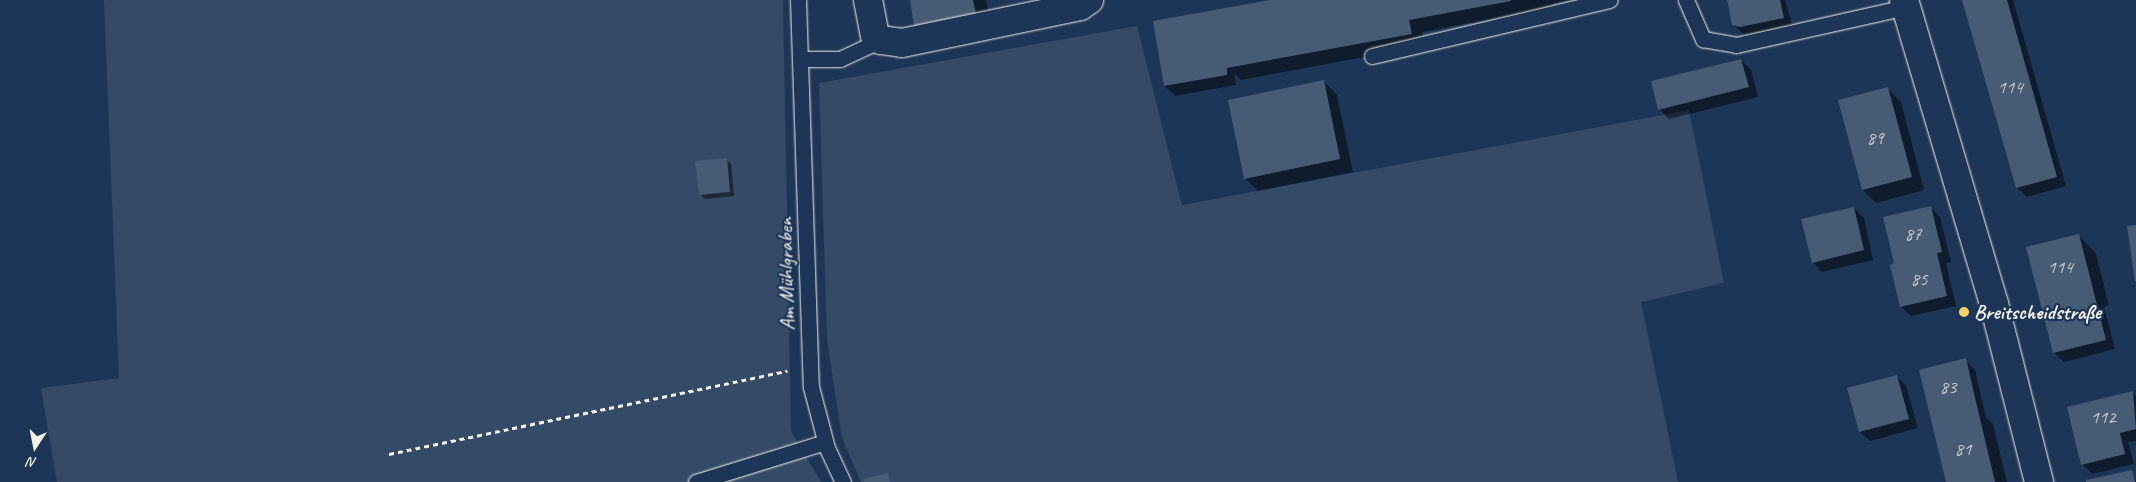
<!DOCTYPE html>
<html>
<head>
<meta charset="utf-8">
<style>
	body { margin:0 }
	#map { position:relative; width:2136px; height:482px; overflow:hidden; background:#1d3557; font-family:Caveat,sans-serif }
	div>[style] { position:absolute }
	.green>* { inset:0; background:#354a67 }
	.shadow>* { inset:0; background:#0007 }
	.building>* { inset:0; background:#485b74 }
	.path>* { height:3px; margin-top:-1.5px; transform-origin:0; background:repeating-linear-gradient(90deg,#f4f1e8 0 5px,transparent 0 9px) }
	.roads { filter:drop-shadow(0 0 1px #f4f1e8) drop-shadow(0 0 1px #f4f1e8) }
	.lane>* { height:15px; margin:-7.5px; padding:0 7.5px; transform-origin:7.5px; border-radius:7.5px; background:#1d3557 }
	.street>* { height:28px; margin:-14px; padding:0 14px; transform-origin:14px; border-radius:14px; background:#1d3557 }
	.dots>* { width:14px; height:14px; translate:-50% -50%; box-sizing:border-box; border:2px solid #1d3557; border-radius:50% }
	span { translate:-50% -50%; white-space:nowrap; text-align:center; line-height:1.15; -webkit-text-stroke:4.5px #1d3557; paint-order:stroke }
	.number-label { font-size:19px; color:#c9cccb }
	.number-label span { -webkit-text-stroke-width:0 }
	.street-label { font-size:21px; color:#f4f1e8 }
	.poi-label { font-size:21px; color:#f4f1e8; font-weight:700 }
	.left { translate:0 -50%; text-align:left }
	.north { position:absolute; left:10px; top:422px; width:50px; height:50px; -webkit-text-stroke:4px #1d3557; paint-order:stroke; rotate:191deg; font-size:14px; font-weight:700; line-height:20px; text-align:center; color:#f4f1e8 }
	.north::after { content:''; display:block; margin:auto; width:18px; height:22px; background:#f4f1e8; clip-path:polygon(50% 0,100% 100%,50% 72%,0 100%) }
</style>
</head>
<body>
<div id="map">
	<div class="green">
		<i style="clip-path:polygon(104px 0,783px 0,791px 431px,821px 482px,57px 482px,41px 388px,119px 378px)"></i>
		<i style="clip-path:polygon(1137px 26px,1182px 205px,1689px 110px,1724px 283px,1641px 302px,1678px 482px,861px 482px,842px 438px,827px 340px,819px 83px)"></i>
	</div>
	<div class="shadow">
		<i style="clip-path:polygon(911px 0,986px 0,992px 31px,932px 42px,916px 25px)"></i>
		<i style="clip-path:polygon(1273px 0,1569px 0,1552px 4px,1552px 8px,1422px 32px,1424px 46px,1241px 80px,1234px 73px,1236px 85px,1175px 96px,1165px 86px,1154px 22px)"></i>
		<i style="clip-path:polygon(1728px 0,1785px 0,1793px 28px,1750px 36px,1743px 34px,1733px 24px)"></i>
		<i style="clip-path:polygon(1964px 0,2013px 0,2066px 186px,2027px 197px,2017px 188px)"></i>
		<i style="clip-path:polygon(1741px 60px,1751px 70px,1758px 97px,1669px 119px,1659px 109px)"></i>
		<i style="clip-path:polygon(1324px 82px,1337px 95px,1353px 172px,1258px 191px,1245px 178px)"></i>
		<i style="clip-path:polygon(1888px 89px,1901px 102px,1924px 190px,1876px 203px,1863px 190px)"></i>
		<i style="clip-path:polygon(726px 159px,731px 164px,734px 196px,705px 199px,700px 194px)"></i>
		<i style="clip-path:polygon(1930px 207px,1940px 217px,1951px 262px,1946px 263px,1956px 306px,1911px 316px,1901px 307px,1891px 266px,1896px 264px)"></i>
		<i style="clip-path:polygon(1854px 208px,1864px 218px,1873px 260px,1822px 272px,1813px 262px)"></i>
		<i style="clip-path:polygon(2079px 236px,2096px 253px,2109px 305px,2104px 307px,2115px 349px,2064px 362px,2054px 352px)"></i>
		<i style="clip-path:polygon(1965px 360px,1975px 370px,1986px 417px,1993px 424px,2007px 482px,1948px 482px)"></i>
		<i style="clip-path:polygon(1897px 376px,1906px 386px,1918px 428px,1870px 441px,1860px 432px)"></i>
		<i style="clip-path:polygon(2132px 392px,2136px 396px,2136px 441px,2128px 442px,2134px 464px,2092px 474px,2083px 465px,2069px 407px)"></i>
		<i style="clip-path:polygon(2131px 471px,2136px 482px,2087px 482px)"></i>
	</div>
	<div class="building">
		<i style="clip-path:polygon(910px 0,973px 0,976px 14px,914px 26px)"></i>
		<i style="clip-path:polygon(1270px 0,1511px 0,1511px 1px,1409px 20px,1412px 34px,1227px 68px,1227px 75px,1164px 86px,1153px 21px)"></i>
		<i style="clip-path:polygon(1727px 0,1780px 0,1784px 18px,1740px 27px,1732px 25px)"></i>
		<i style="clip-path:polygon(1962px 0,2007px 0,2057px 177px,2016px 188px)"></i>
		<i style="clip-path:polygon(1741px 59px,1749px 87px,1658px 110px,1651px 81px)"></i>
		<i style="clip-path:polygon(1324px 80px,1340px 159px,1244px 179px,1228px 100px)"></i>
		<i style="clip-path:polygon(1888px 87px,1912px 177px,1862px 190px,1838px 100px)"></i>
		<i style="clip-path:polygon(727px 158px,730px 192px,699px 195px,695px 161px)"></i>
		<i style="clip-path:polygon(1931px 206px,1942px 252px,1937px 253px,1947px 296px,1900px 307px,1890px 265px,1894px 263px,1883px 217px)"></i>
		<i style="clip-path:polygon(1854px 207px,1864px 250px,1812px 263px,1801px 219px)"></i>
		<i style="clip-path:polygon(2136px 225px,2136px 281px,2135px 281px,2127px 226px)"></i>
		<i style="clip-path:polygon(2079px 234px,2106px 340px,2053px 353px,2026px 247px)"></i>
		<i style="clip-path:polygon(1966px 358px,1977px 406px,1995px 482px,1946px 482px,1919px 370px)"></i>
		<i style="clip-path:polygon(1897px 375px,1909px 419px,1859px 432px,1847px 388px)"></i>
		<i style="clip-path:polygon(2133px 391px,2136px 429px,2120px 433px,2125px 454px,2081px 465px,2067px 407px)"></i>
		<i style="clip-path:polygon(2132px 470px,2135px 482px,2086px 482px,2086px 480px)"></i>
		<i style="clip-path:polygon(888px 473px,890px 482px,864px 482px,863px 479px)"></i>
	</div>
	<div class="path">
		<i style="left:389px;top:454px;width:407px;rotate:-11.8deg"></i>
	</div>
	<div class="roads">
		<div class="lane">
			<i style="left:798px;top:0;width:387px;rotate:88.1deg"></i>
			<i style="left:811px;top:387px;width:63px;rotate:75.3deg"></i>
			<i style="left:827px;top:448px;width:38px;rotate:65deg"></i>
			<i style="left:1686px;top:0;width:43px;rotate:66.4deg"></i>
			<i style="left:1703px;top:39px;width:34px;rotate:10deg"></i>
			<i style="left:1736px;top:45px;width:174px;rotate:-12.6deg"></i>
			<i style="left:1372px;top:56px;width:244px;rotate:-13.3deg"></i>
			<i style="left:802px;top:59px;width:38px"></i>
			<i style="left:840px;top:59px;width:45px;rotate:-24.9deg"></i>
			<i style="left:696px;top:482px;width:135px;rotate:-17.2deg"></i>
		</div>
		<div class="street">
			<i style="left:868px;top:0;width:36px;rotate:79deg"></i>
			<i style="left:875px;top:35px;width:8px;rotate:40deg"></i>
			<i style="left:881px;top:40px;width:21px;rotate:8deg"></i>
			<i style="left:902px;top:43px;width:182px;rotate:-11.7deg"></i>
			<i style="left:1080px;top:6px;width:11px;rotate:-34deg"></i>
			<i style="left:1904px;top:0;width:317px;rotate:73.5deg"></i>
			<i style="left:1994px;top:304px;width:184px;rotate:75.8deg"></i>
		</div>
	</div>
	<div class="dots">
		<i style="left:1964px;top:312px;background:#ffd166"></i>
	</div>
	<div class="number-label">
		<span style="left:2010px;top:88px">114</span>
		<span style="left:1875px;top:139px">89</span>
		<span style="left:1913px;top:235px">87</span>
		<span style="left:2060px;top:268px">114</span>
		<span style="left:1919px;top:280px">85</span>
		<span style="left:1948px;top:388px">83</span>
		<span style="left:2103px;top:418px">112</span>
		<span style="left:1963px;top:450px">81</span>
	</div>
	<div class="street-label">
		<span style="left:786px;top:274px;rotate:-91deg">Am Mühlgraben</span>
	</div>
	<div class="poi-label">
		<span class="left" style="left:1974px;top:312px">Breitscheidstraße</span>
	</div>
	<div class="north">N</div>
</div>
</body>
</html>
